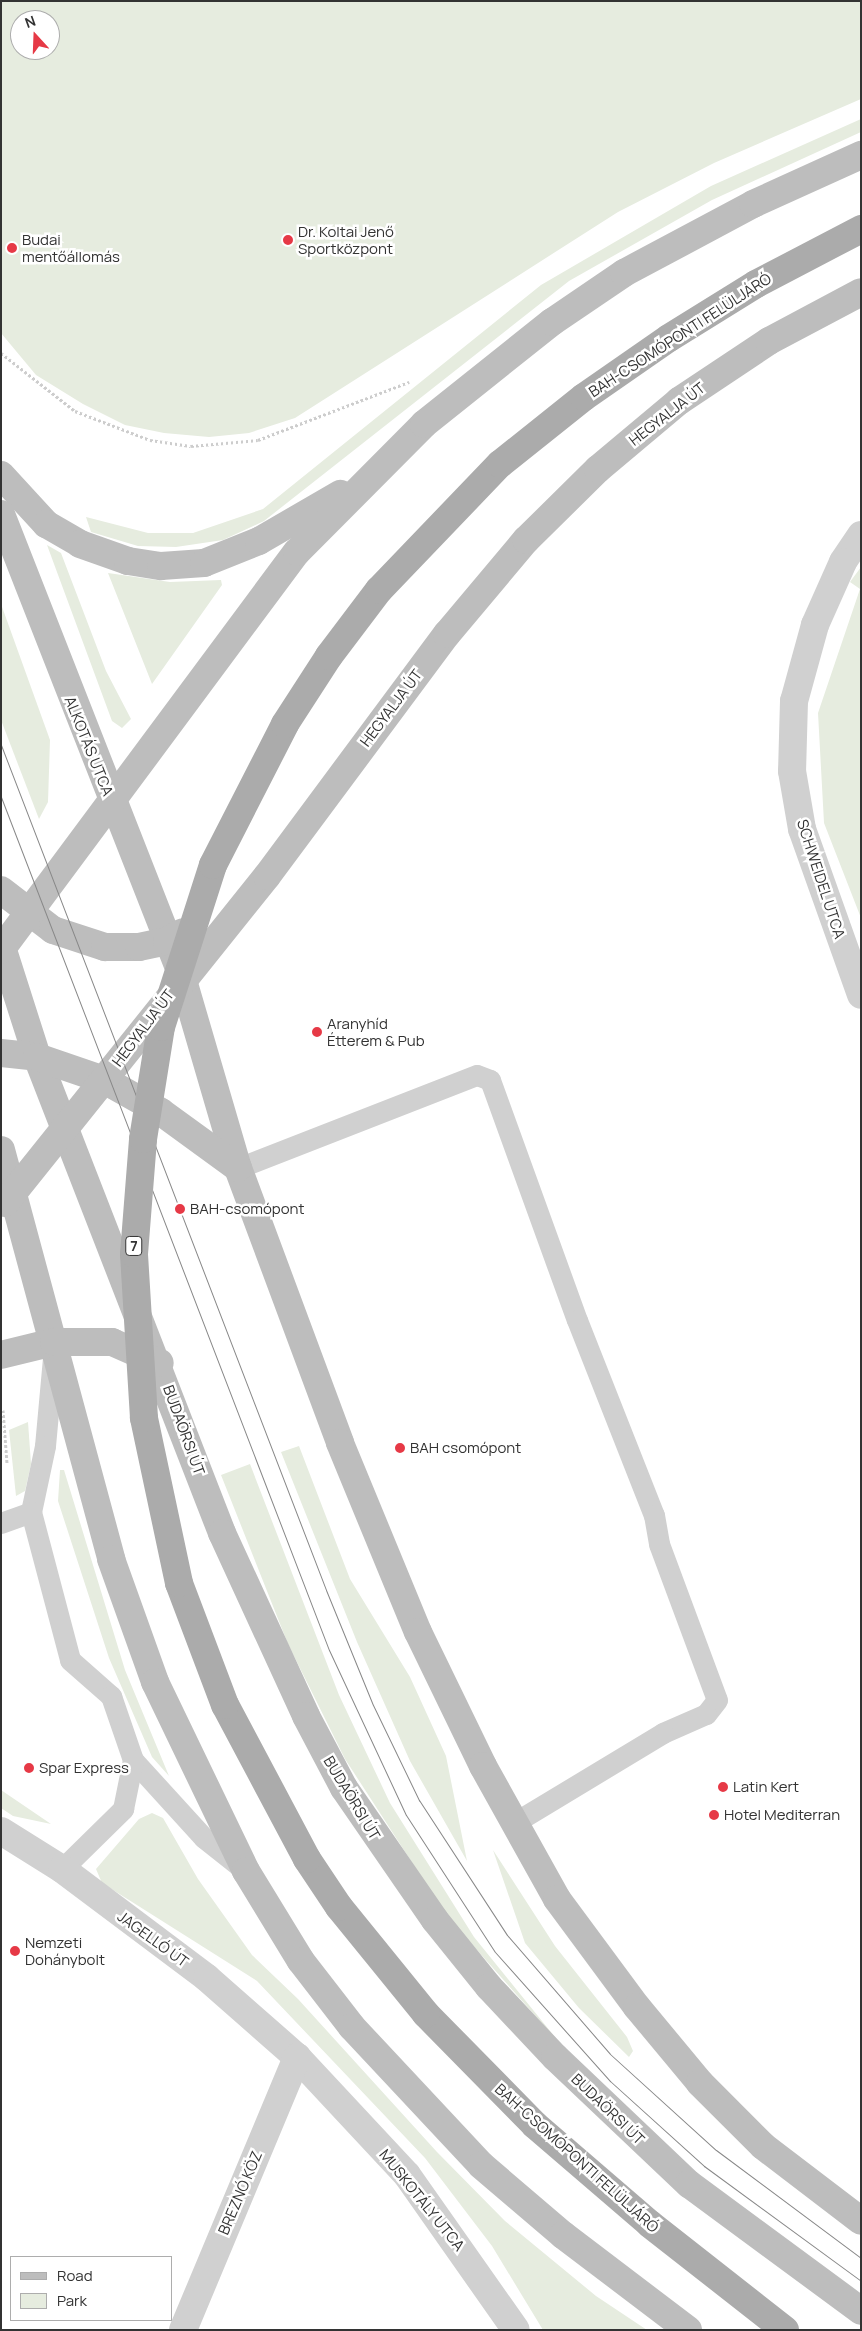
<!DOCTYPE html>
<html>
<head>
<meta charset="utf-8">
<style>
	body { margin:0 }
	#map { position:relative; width:862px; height:2331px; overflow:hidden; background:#fff; font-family:Manrope,sans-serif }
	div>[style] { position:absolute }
	.green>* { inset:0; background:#e6ecdf }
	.path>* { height:3px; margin-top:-1.5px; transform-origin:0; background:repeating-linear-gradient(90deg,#cdcdcd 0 2.5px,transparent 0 5px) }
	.service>* { height:21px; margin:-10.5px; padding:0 10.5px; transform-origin:10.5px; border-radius:10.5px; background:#d0d0d0 }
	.minor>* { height:28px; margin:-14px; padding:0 14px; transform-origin:14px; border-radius:14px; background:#d0d0d0 }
	.secondary>* { height:28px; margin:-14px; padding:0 14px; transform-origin:14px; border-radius:14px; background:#bdbdbd }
	.tram>* { height:1px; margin:-0.5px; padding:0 0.5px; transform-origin:0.5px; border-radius:0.5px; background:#888 }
	.primary-bridge>* { height:28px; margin:-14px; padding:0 14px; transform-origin:14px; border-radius:14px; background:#ababab }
	.dots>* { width:14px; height:14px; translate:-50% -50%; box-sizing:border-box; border:2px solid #fff; border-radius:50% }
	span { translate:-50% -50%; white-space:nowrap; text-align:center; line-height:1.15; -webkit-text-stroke:5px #fff; paint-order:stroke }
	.shield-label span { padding:1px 4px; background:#fff; border:1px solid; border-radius:4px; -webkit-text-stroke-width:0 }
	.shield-label { font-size:14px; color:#333; font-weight:700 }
	.poi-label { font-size:15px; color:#333 }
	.left { translate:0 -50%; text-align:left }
	.street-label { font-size:15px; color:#333 }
	.frame { position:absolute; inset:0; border:2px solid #333; pointer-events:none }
	.legend { position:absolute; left:10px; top:2256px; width:162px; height:65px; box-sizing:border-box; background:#fff; border:1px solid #adadad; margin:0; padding:6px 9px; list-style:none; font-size:15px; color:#333 }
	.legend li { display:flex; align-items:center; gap:10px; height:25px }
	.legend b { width:25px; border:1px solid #adadad }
	.north { position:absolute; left:10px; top:10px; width:50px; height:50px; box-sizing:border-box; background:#fff; border:1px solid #adadad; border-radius:50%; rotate:340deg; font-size:14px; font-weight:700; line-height:20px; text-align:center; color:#333 }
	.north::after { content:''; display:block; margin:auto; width:18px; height:22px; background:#e63946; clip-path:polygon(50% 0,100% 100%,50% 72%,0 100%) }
</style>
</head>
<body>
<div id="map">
	<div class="green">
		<i style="clip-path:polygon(evenodd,1px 1px,861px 1px,861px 99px,714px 163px,618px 212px,295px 418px,249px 433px,209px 437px,164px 433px,125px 425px,83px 404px,36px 375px,1px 333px,1px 1px,20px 20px,50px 20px,50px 50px,20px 50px,20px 20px)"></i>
		<i style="clip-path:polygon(861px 119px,861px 132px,712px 200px,569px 281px,264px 521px,223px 540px,176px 547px,138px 546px,91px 532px,86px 517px,148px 533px,193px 533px,263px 509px,541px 285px,711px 186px)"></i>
		<i style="clip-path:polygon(47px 545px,61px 553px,106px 671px,131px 719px,122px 728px,112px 721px)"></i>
		<i style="clip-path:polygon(861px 567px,861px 918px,824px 823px,818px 713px,860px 589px,850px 582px)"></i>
		<i style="clip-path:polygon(108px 573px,170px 582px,221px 580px,222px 585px,152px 684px)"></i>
		<i style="clip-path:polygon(1px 604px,50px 740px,48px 802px,39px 819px,1px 720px)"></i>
		<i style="clip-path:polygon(28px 1422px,31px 1464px,25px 1491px,16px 1496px,9px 1430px)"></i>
		<i style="clip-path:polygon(299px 1446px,350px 1579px,410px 1677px,446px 1756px,467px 1861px,410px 1761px,357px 1642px,281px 1452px)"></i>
		<i style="clip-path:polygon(250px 1464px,339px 1695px,390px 1803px,474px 1937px,563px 2047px,446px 1915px,345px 1759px,288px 1644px,221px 1475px)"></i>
		<i style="clip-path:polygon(60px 1470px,64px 1470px,125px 1670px,169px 1776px,152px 1757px,109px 1658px,58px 1501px)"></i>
		<i style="clip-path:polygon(1px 1790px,51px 1824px,13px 1816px,1px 1808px)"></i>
		<i style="clip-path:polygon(152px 1813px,163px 1818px,198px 1879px,252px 1955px,298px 1999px,437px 2152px,505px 2221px,596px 2296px,647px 2330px,543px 2330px,492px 2246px,425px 2158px,257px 1981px,102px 1883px,96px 1869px,139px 1819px)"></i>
		<i style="clip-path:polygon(493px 1850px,555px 1946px,627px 2037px,633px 2051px,629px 2057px,579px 2008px,525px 1943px)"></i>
	</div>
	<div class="path">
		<i style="left:1px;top:353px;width:94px;rotate:38.1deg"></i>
		<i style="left:75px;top:411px;width:80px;rotate:21.1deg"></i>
		<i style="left:150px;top:440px;width:41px;rotate:8.3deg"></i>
		<i style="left:191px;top:446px;width:67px;rotate:-5.1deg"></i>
		<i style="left:258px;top:440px;width:162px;rotate:-21deg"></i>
		<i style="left:3px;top:1410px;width:53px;rotate:85.7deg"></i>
	</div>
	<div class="service">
		<i style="left:238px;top:1168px;width:256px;rotate:-21.3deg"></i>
		<i style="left:477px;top:1075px;width:14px;rotate:21deg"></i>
		<i style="left:490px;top:1080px;width:255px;rotate:70.1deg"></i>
		<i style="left:577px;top:1320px;width:210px;rotate:68.5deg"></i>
		<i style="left:654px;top:1515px;width:29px;rotate:80deg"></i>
		<i style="left:659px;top:1544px;width:166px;rotate:69.6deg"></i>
		<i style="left:717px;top:1700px;width:18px;rotate:128deg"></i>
		<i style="left:706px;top:1714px;width:47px;rotate:156.2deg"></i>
		<i style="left:663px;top:1733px;width:176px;rotate:148.9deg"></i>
		<i style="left:53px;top:1358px;width:88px;rotate:95.2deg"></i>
		<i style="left:45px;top:1446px;width:67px;rotate:102deg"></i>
		<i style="left:31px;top:1512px;width:153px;rotate:75.2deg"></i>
		<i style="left:70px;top:1660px;width:55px;rotate:41.3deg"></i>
		<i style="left:111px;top:1696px;width:68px;rotate:71deg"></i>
		<i style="left:133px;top:1760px;width:105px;rotate:47.7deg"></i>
		<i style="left:204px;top:1838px;width:50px;rotate:38.5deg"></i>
		<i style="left:1px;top:1523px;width:32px;rotate:-20deg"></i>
		<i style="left:62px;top:1869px;width:86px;rotate:-44.5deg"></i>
		<i style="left:123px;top:1809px;width:50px;rotate:-78.5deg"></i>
	</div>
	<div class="minor">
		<i style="left:861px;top:535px;width:32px;rotate:124deg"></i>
		<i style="left:843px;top:562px;width:69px;rotate:114deg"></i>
		<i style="left:815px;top:625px;width:79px;rotate:105.4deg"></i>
		<i style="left:794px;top:701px;width:70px;rotate:91.6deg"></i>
		<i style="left:792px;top:771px;width:59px;rotate:80.2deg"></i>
		<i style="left:802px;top:829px;width:176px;rotate:70.4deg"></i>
		<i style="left:1px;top:1831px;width:72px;rotate:31.9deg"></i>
		<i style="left:62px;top:1869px;width:181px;rotate:36.9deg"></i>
		<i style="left:207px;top:1978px;width:120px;rotate:41.3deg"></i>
		<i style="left:297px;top:2057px;width:161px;rotate:47deg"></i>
		<i style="left:407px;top:2175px;width:189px;rotate:54.9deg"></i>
		<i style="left:183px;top:2330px;width:296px;rotate:-67.3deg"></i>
	</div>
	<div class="secondary">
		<i style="left:1px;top:475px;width:67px;rotate:47.4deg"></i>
		<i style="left:46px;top:524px;width:39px;rotate:30deg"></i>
		<i style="left:80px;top:544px;width:51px;rotate:19.5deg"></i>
		<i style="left:128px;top:561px;width:33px;rotate:9deg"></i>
		<i style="left:161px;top:566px;width:43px;rotate:-4deg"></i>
		<i style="left:204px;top:563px;width:59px;rotate:-21.8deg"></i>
		<i style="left:259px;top:541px;width:94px;rotate:-30.1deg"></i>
		<i style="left:1px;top:514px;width:497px;rotate:68.6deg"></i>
		<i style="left:182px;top:977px;width:199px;rotate:73.7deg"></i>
		<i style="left:238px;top:1168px;width:293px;rotate:69.6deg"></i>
		<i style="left:340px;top:1443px;width:204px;rotate:67.6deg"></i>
		<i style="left:418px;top:1632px;width:149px;rotate:64.1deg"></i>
		<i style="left:483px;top:1766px;width:152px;rotate:60.9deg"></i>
		<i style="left:557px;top:1899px;width:134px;rotate:53.5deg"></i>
		<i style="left:637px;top:2007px;width:99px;rotate:50.3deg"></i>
		<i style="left:700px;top:2083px;width:89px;rotate:45deg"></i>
		<i style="left:763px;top:2146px;width:123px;rotate:37.4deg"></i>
		<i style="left:1px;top:890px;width:66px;rotate:37.6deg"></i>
		<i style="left:53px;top:930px;width:55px;rotate:18.1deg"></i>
		<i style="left:105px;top:947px;width:34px"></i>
		<i style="left:139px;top:947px;width:29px;rotate:-12deg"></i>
		<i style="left:167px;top:941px;width:18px;rotate:-29deg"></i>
		<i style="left:1px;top:944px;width:119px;rotate:72.3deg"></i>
		<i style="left:37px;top:1057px;width:511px;rotate:68.76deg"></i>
		<i style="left:222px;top:1533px;width:201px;rotate:65.3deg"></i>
		<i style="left:306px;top:1716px;width:81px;rotate:62.2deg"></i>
		<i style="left:344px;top:1788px;width:160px;rotate:55.4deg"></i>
		<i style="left:435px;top:1920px;width:86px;rotate:51.1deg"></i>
		<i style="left:489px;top:1987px;width:96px;rotate:46.7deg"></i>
		<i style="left:555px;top:2057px;width:185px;rotate:43.5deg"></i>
		<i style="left:689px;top:2184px;width:214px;rotate:36.4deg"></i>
		<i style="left:1px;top:950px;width:496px;rotate:-53.4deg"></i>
		<i style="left:297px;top:552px;width:180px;rotate:-45.2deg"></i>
		<i style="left:424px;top:424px;width:164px;rotate:-38.6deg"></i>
		<i style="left:552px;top:322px;width:87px;rotate:-34.2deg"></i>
		<i style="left:624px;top:273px;width:146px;rotate:-28.1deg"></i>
		<i style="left:753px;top:204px;width:119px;rotate:-24.4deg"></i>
		<i style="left:1px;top:1053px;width:36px;rotate:6deg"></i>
		<i style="left:37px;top:1057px;width:71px;rotate:18.9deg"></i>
		<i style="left:104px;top:1080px;width:65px;rotate:29.3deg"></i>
		<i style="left:161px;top:1112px;width:95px;rotate:36deg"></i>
		<i style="left:1px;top:1150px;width:424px;rotate:74.9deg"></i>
		<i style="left:111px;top:1559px;width:131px;rotate:70.3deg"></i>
		<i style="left:155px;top:1682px;width:210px;rotate:64.3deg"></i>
		<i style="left:246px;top:1871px;width:105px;rotate:58.6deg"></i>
		<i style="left:301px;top:1961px;width:83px;rotate:52.3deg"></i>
		<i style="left:352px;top:2027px;width:189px;rotate:46.9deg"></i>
		<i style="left:481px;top:2165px;width:108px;rotate:40.5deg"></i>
		<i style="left:563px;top:2235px;width:157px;rotate:37.2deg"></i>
		<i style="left:5px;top:1203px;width:419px;rotate:-51.3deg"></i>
		<i style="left:267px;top:876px;width:302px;rotate:-53.4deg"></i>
		<i style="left:447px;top:634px;width:123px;rotate:-50deg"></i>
		<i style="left:526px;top:540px;width:101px;rotate:-44.6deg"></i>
		<i style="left:598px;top:469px;width:106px;rotate:-40deg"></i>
		<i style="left:679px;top:401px;width:108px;rotate:-33.7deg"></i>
		<i style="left:769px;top:341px;width:104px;rotate:-28deg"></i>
		<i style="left:1px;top:1355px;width:55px;rotate:-13.8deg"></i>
		<i style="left:54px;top:1342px;width:58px"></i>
		<i style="left:112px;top:1342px;width:52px;rotate:23.6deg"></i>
	</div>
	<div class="tram">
		<i style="left:1px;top:745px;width:905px;rotate:68.96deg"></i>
		<i style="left:326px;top:1590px;width:124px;rotate:67.8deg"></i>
		<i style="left:373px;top:1705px;width:106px;rotate:64.2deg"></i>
		<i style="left:419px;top:1800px;width:161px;rotate:56.9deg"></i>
		<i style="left:507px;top:1935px;width:157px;rotate:49.1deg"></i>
		<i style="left:610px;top:2054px;width:143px;rotate:42.2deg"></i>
		<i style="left:716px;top:2150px;width:181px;rotate:36.7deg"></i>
		<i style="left:1px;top:797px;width:914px;rotate:68.97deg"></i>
		<i style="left:329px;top:1650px;width:182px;rotate:65deg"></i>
		<i style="left:406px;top:1815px;width:163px;rotate:57deg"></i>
		<i style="left:495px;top:1952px;width:173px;rotate:48.3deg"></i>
		<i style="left:610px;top:2081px;width:127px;rotate:42.1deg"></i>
		<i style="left:704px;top:2166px;width:195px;rotate:36.2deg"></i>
	</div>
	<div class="primary-bridge">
		<i style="left:785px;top:2330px;width:172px;rotate:-141.9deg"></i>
		<i style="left:650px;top:2224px;width:152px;rotate:-139.3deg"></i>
		<i style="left:535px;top:2125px;width:156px;rotate:-134.5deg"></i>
		<i style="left:426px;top:2014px;width:138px;rotate:-129.1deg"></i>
		<i style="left:339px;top:1907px;width:58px;rotate:-123.7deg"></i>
		<i style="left:307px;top:1859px;width:174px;rotate:-118deg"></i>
		<i style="left:225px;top:1705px;width:130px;rotate:-110.7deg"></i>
		<i style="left:179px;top:1583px;width:169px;rotate:-102deg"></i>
		<i style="left:144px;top:1418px;width:164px;rotate:-93.5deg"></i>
		<i style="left:134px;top:1254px;width:115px;rotate:-85.5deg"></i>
		<i style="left:143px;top:1139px;width:113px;rotate:-80.9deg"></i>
		<i style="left:161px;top:1027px;width:170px;rotate:-72.2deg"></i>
		<i style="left:213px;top:865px;width:158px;rotate:-62.9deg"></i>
		<i style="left:285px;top:724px;width:81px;rotate:-57.1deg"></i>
		<i style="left:329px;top:656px;width:83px;rotate:-52.9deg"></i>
		<i style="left:379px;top:590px;width:175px;rotate:-46.2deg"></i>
		<i style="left:500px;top:464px;width:107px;rotate:-38.6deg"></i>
		<i style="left:584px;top:397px;width:103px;rotate:-34.8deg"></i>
		<i style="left:669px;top:338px;width:102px;rotate:-31.8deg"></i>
		<i style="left:756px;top:284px;width:119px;rotate:-27.6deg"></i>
	</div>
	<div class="dots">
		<i style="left:288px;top:240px;background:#e63946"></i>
		<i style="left:12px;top:248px;background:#e63946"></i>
		<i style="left:317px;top:1032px;background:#e63946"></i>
		<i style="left:180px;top:1209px;background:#e63946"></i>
		<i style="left:400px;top:1448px;background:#e63946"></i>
		<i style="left:29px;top:1768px;background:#e63946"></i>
		<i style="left:723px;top:1787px;background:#e63946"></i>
		<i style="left:714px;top:1815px;background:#e63946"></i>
		<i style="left:15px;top:1951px;background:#e63946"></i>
	</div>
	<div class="shield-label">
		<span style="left:134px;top:1246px">7</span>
	</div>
	<div class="poi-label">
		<span class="left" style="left:298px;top:240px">Dr. Koltai Jenő<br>Sportközpont</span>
		<span class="left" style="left:22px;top:248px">Budai<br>mentőállomás</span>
		<span class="left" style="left:327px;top:1032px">Aranyhíd<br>Étterem &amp; Pub</span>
		<span class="left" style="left:190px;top:1209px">BAH-csomópont</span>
		<span class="left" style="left:410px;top:1448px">BAH csomópont</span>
		<span class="left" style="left:39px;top:1768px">Spar Express</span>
		<span class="left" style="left:733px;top:1787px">Latin Kert</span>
		<span class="left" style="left:724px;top:1815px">Hotel Mediterran</span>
		<span class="left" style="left:25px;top:1951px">Nemzeti<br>Dohánybolt</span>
	</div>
	<div class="street-label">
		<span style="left:680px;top:335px;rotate:-33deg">BAH-CSOMÓPONTI FELÜLJÁRÓ</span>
		<span style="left:667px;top:414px;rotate:-38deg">HEGYALJA ÚT</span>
		<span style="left:391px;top:708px;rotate:-53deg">HEGYALJA ÚT</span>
		<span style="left:89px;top:746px;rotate:68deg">ALKOTÁS UTCA</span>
		<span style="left:821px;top:879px;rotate:72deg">SCHWEIDEL UTCA</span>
		<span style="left:143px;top:1028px;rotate:-53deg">HEGYALJA ÚT</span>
		<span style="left:184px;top:1430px;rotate:70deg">BUDAÖRSI ÚT</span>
		<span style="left:352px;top:1798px;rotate:59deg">BUDAÖRSI ÚT</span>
		<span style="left:153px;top:1939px;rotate:36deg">JAGELLÓ ÚT</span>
		<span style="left:608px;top:2109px;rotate:44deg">BUDAÖRSI ÚT</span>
		<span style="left:577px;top:2158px;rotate:42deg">BAH-CSOMÓPONTI FELÜLJÁRÓ</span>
		<span style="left:240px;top:2193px;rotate:-67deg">BREZNÓ KÖZ</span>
		<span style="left:422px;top:2200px;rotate:51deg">MUSKOTÁLY UTCA</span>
	</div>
	<div class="frame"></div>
	<ul class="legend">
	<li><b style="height:6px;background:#bdbdbd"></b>Road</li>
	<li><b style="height:14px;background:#e6ecdf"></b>Park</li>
	</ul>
	<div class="north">N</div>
</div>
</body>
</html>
